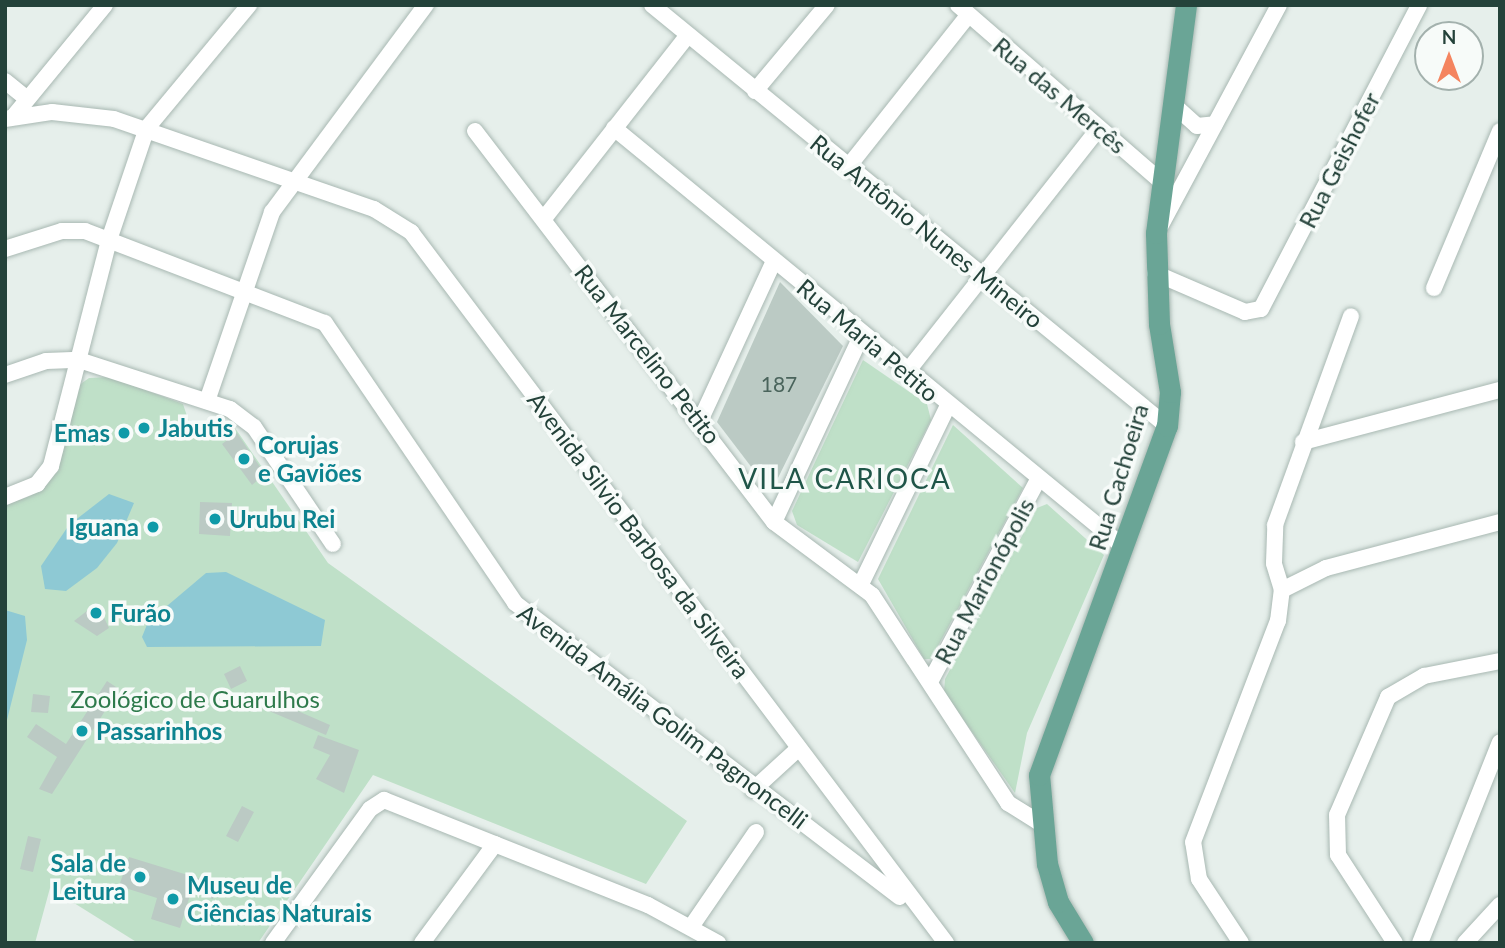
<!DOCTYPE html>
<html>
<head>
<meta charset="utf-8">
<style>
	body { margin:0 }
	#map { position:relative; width:1505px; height:948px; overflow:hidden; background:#e6efeb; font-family:Lato,sans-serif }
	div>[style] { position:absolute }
	.green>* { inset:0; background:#bfe0c8 }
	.water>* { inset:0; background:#8ec9d4 }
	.building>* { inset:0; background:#bbcac4 }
	.roads { filter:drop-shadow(0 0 2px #a8b8b2) drop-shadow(0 0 2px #a8b8b2) }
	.minor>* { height:16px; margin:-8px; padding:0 8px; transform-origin:8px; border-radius:8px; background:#fff }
	.major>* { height:21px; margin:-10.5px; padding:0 10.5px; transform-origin:10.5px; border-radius:10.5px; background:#6aa596 }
	.dots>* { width:19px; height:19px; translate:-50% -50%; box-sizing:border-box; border:4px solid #f7fbf9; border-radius:50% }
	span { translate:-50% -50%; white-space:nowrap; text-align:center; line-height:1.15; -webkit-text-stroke:7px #f7fbf9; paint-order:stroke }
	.number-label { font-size:21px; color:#4a645c }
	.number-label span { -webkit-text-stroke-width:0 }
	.street-label { font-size:24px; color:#24423a }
	.culture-label { font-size:24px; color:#0d838f; font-weight:700 }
	.left { translate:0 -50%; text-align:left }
	.right { translate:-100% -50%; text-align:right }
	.park-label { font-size:24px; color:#2d7a4b }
	.quarter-label { font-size:28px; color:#1f5548; letter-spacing:2px }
	.frame { position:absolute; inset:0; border:7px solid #24423a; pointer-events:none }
	.north { position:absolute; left:1414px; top:21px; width:70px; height:70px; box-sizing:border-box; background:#f7fbf9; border:2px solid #a3b1ad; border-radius:50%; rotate:0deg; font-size:19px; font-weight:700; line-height:28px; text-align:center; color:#24423a }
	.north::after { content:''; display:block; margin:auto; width:24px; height:32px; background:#f4845f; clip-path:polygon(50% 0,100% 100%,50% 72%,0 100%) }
</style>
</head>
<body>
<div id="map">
	<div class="green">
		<i style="clip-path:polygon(863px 360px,927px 404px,931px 420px,858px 562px,797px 525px,792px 511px)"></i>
		<i style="clip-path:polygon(110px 377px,183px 404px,189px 422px,215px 434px,235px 428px,328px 563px,687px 821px,646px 884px,373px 775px,258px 943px,138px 943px,50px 888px,35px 943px,5px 943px,5px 505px,30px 496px,53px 474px,75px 388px,89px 378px)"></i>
		<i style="clip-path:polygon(953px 425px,1023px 488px,931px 659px,924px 659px,878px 579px)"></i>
		<i style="clip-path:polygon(1047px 504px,1104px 555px,1027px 733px,1015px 793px,944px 692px,945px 679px,1037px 508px)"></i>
	</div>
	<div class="water">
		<i style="clip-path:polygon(109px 494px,134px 503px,117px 543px,97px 568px,66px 591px,45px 589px,41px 566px,69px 525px)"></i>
		<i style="clip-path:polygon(226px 572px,325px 620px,321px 646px,147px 647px,142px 637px,148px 622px,206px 573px)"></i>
		<i style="clip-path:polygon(5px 610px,25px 616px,27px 640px,5px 728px)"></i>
	</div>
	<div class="building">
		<i style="clip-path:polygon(780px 282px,843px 346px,775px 484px,762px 481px,717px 422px)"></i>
		<i style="clip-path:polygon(237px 433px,265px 474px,252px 485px,222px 444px)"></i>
		<i style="clip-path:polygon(200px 502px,232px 503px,230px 536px,199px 534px)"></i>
		<i style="clip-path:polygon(97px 603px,109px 628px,97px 636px,74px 621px)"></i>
		<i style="clip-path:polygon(240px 666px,247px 681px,231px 689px,224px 674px)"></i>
		<i style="clip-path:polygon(107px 681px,119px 689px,52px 794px,39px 789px,57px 757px,27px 737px,36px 724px,66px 744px)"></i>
		<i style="clip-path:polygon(33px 694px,50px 696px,48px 713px,31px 712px)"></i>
		<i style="clip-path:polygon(261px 695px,330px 725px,326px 735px,257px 706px)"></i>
		<i style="clip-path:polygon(318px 735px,359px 750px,344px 793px,316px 779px,330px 755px,313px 748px)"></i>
		<i style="clip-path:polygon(242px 806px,254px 812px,238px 842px,226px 836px)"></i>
		<i style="clip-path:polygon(28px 836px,41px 839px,33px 872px,20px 869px)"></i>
		<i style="clip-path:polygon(129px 857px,217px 884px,213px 899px,191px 892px,180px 928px,151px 919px,157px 898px,119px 886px)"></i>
	</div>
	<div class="roads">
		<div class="minor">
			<i style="left:652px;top:5px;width:665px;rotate:39.27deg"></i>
			<i style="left:958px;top:5px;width:271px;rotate:41deg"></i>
			<i style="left:5px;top:81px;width:27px;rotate:39deg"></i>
			<i style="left:755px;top:91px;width:112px;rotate:-50.1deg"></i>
			<i style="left:1176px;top:107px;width:28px;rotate:42deg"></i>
			<i style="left:1197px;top:126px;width:18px;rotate:-6deg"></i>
			<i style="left:13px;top:117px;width:145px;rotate:-50.6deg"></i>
			<i style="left:5px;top:119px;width:48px;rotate:-8.5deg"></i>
			<i style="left:52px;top:112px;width:62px;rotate:6.4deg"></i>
			<i style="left:114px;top:119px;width:275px;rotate:19.1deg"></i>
			<i style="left:374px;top:209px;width:44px;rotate:31.9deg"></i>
			<i style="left:411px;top:232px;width:890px;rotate:53.04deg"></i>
			<i style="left:614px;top:128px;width:661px;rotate:39.42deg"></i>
			<i style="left:475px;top:131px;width:492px;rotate:52.6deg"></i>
			<i style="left:774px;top:522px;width:122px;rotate:36.7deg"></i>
			<i style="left:872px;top:595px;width:249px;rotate:56.8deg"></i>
			<i style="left:1008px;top:803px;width:38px;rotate:32deg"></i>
			<i style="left:848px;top:167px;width:191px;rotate:-51.6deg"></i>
			<i style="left:546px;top:216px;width:230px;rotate:-51.9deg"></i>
			<i style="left:1161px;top:225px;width:250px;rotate:-61.8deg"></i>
			<i style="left:5px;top:249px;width:60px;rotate:-17.5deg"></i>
			<i style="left:62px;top:231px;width:23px"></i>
			<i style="left:85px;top:231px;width:257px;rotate:21deg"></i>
			<i style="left:325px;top:323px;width:338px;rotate:55.8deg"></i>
			<i style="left:515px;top:603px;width:484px;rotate:37.4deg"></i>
			<i style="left:1155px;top:273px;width:98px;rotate:23.4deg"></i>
			<i style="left:1245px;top:312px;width:16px;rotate:-11deg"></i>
			<i style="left:1261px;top:309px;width:343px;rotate:-62.5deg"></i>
			<i style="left:1434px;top:288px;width:170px;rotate:-67.2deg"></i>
			<i style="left:907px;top:372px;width:310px;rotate:-51.8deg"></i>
			<i style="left:5px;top:375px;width:43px;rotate:-18.9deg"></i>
			<i style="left:46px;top:361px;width:33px;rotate:-2deg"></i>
			<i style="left:79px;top:360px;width:159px;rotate:18deg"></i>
			<i style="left:230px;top:409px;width:30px;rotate:37deg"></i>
			<i style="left:254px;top:427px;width:141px;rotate:56deg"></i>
			<i style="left:207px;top:401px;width:200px;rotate:-71deg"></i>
			<i style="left:272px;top:212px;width:258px;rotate:-53.4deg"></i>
			<i style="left:700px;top:421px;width:176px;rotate:-65.2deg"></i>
			<i style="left:1303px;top:442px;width:204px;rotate:-14.8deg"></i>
			<i style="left:5px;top:497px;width:35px;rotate:-22deg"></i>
			<i style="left:37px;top:484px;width:23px;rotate:-52deg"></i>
			<i style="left:51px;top:466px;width:236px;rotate:-75.6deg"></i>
			<i style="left:110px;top:237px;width:115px;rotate:-71.3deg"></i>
			<i style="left:147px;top:128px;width:160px;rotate:-50.3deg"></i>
			<i style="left:774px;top:522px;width:208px;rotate:-64.9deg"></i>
			<i style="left:861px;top:584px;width:198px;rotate:-64deg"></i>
			<i style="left:1282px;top:590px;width:49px;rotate:-26.6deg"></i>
			<i style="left:1326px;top:568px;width:180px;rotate:-14.8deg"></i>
			<i style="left:930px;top:682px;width:229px;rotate:-61.9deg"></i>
			<i style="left:753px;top:790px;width:62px;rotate:-42.4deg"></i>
			<i style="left:691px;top:927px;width:115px;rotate:-55.6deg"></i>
			<i style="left:273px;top:943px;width:165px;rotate:-54.1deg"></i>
			<i style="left:370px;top:809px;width:17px;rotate:-33deg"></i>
			<i style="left:384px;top:800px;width:284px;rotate:21.7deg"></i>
			<i style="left:648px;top:905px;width:80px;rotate:28.5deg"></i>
			<i style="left:422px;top:943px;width:123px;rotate:-53.6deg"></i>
			<i style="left:1241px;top:943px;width:77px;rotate:-123.3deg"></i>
			<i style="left:1199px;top:879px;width:37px;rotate:-99deg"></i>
			<i style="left:1193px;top:842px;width:237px;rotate:-69deg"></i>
			<i style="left:1278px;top:621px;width:31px;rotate:-83deg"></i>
			<i style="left:1282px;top:590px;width:28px;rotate:-107deg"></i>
			<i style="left:1274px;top:563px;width:38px;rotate:-88deg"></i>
			<i style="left:1275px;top:525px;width:222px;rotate:-70deg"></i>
			<i style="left:1395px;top:943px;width:105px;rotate:-122.9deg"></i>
			<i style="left:1338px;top:855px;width:40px;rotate:-91.4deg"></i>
			<i style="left:1337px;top:815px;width:129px;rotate:-66.6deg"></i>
			<i style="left:1388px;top:697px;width:42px;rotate:-30.3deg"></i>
			<i style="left:1424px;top:676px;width:77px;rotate:-11.2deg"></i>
			<i style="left:1420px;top:943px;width:216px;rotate:-68.3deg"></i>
			<i style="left:1465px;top:943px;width:52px;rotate:-47.4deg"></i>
		</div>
		<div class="major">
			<i style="left:1083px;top:943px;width:48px;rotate:-121.4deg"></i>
			<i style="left:1058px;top:902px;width:40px;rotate:-106deg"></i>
			<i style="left:1047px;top:864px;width:89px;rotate:-95.1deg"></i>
			<i style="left:1039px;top:775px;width:372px;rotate:-69.9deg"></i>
			<i style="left:1167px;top:426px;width:34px;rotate:-85deg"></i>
			<i style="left:1170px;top:392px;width:69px;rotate:-99.2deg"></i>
			<i style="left:1159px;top:324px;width:91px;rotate:-91.9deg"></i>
			<i style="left:1156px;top:233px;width:230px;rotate:-82.5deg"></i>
		</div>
	</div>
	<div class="dots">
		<i style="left:144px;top:428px;background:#0f9aa8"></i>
		<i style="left:124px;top:433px;background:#0f9aa8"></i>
		<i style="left:244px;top:459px;background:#0f9aa8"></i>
		<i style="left:215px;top:519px;background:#0f9aa8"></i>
		<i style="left:153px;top:527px;background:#0f9aa8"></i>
		<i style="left:96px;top:613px;background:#0f9aa8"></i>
		<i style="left:82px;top:731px;background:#0f9aa8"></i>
		<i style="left:140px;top:877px;background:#0f9aa8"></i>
		<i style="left:173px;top:899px;background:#0f9aa8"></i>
	</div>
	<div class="number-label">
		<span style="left:779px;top:384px">187</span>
	</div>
	<div class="street-label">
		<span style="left:1060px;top:95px;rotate:40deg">Rua das Mercês</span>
		<span style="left:1339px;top:160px;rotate:-63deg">Rua Geishofer</span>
		<span style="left:927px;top:231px;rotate:39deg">Rua Antônio Nunes Mineiro</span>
		<span style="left:868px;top:340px;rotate:40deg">Rua Maria Petito</span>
		<span style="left:648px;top:354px;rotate:52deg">Rua Marcelino Petito</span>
		<span style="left:1118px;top:477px;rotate:-73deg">Rua Cachoeira</span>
		<span style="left:639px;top:535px;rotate:53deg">Avenida Silvio Barbosa da Silveira</span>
		<span style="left:984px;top:581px;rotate:-62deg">Rua Marionópolis</span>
		<span style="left:663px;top:716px;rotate:37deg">Avenida Amália Golim Pagnoncelli</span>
	</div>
	<div class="culture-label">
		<span class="left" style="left:158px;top:428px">Jabutis</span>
		<span class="right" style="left:110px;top:433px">Emas</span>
		<span class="left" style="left:258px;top:459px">Corujas<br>e Gaviões</span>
		<span class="left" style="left:229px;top:519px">Urubu Rei</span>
		<span class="right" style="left:139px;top:527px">Iguana</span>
		<span class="left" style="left:110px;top:613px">Furão</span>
		<span class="left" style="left:96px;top:731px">Passarinhos</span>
		<span class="right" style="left:126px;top:877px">Sala de<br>Leitura</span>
		<span class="left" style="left:187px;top:899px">Museu de<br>Ciências Naturais</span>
	</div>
	<div class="park-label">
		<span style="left:195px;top:699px">Zoológico de Guarulhos</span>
	</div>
	<div class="quarter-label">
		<span style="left:845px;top:478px">VILA CARIOCA</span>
	</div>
	<div class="frame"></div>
	<div class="north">N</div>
</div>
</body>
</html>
